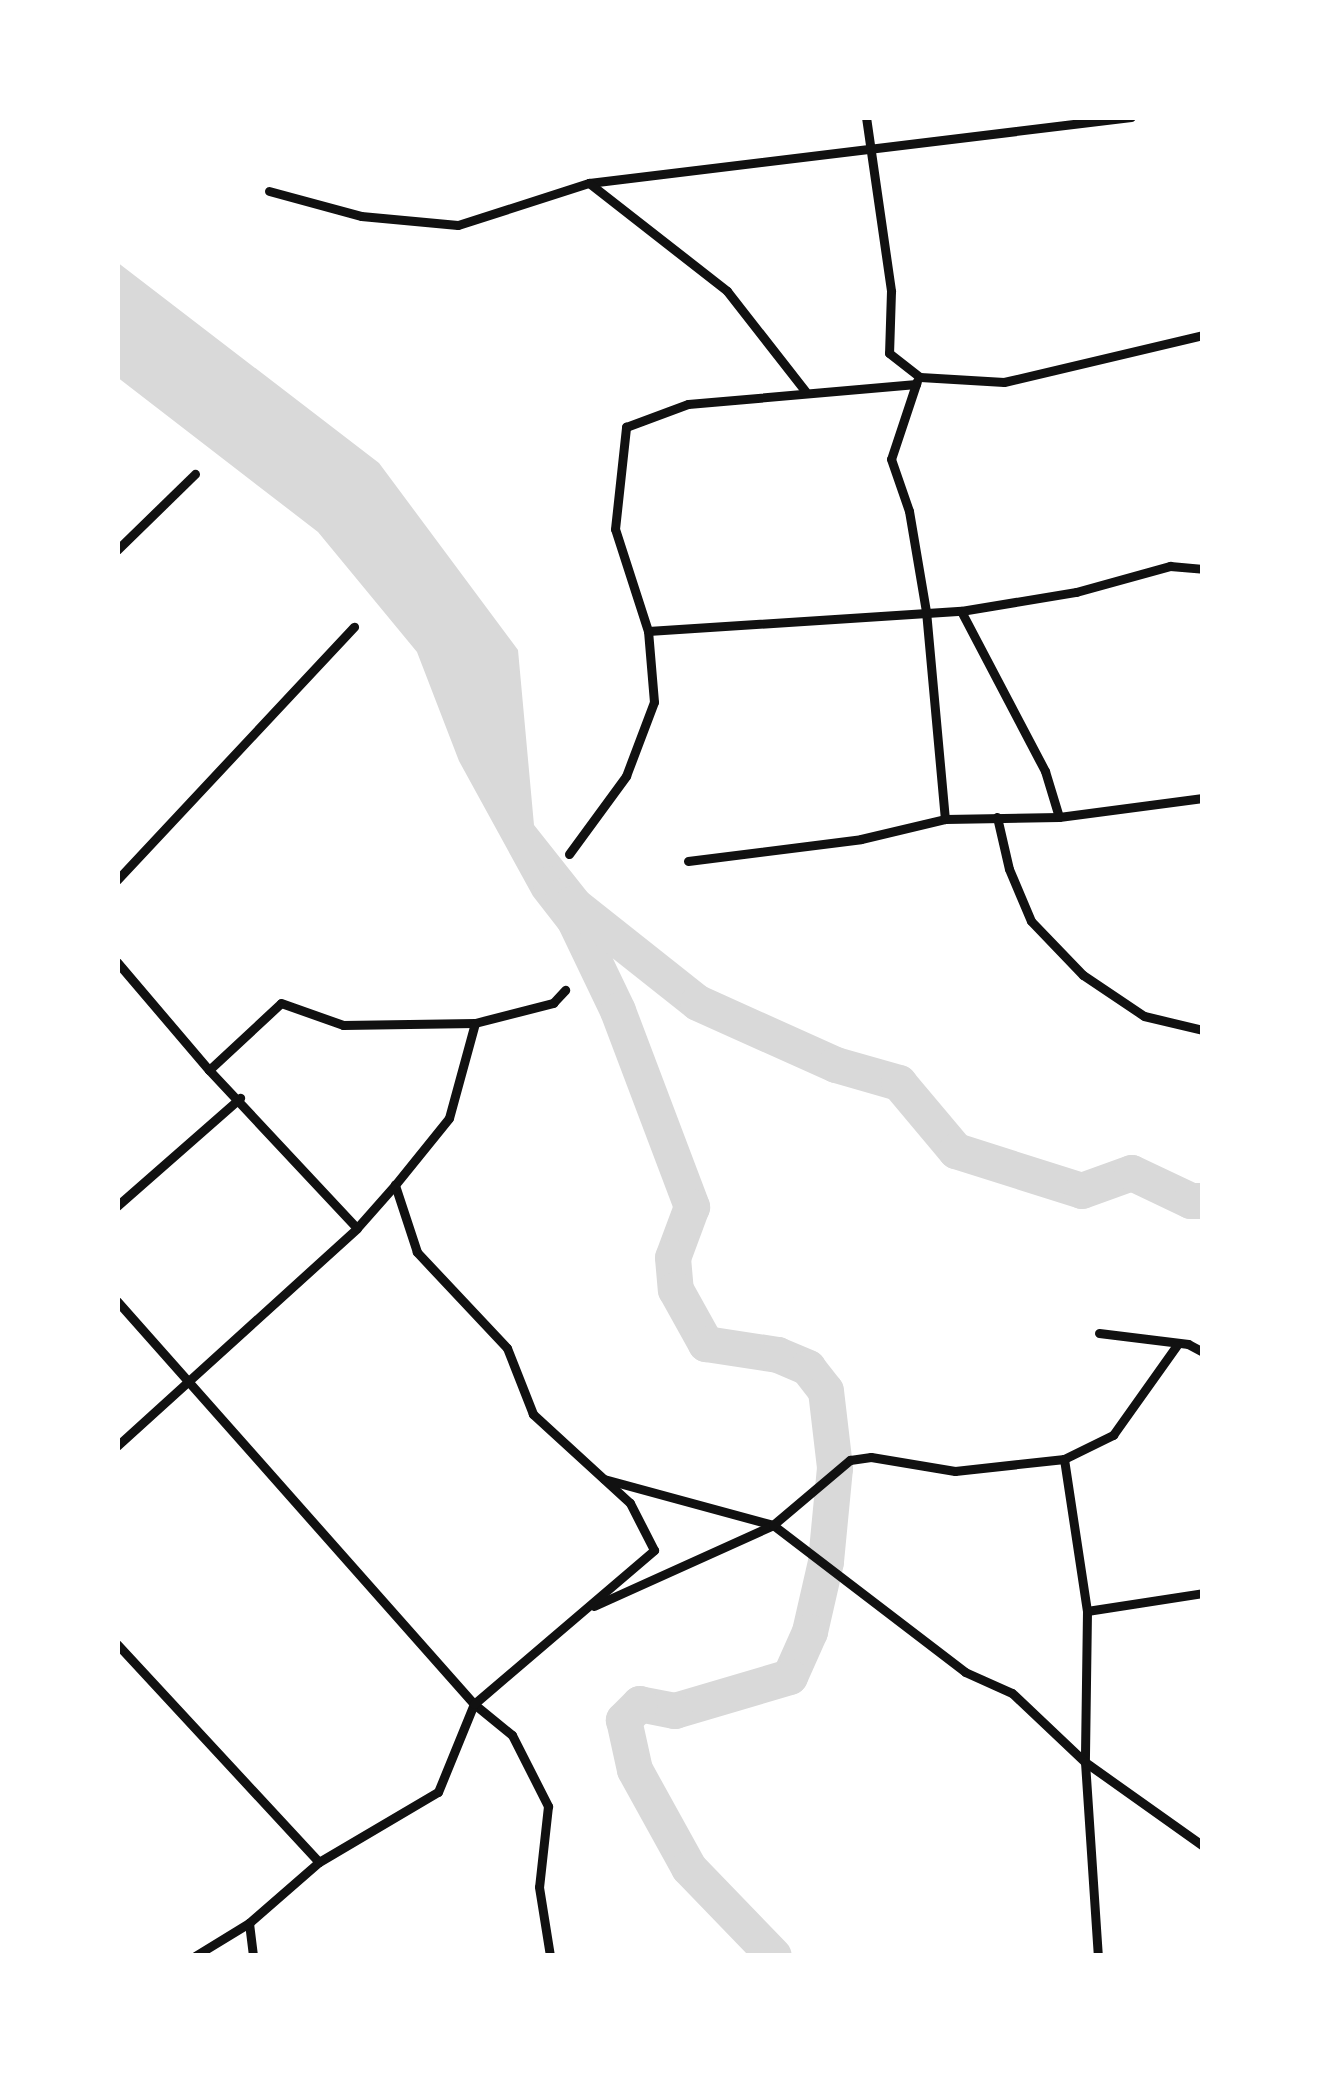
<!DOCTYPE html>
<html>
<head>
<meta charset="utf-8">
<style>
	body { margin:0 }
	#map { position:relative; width:1320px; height:2073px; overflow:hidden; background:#fff; font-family:Raleway,sans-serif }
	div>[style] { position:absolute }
	.water>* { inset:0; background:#d9d9d9 }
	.river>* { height:36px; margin:-18px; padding:0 18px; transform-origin:18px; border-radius:18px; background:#d9d9d9 }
	.minor>* { height:9px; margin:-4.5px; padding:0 4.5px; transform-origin:4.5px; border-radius:4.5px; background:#111 }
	span { translate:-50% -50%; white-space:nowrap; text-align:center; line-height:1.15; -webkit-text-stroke:12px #fff; paint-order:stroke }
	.frame { position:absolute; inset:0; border:120px solid #fff; pointer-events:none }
</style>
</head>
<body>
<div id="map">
	<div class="water">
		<i style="clip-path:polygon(117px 262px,379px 463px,518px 650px,534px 825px,599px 907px,561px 932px,533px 896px,459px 761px,417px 652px,318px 532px,117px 377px)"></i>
	</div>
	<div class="river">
		<i style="left:551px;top:884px;width:17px;rotate:45deg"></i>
		<i style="left:563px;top:896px;width:127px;rotate:64.4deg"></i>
		<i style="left:618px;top:1011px;width:210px;rotate:69.3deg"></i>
		<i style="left:692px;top:1207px;width:54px;rotate:110.4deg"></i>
		<i style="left:673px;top:1258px;width:32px;rotate:85deg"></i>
		<i style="left:676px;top:1290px;width:62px;rotate:60.9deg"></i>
		<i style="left:706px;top:1344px;width:73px;rotate:8.7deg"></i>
		<i style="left:778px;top:1355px;width:33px;rotate:23deg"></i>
		<i style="left:808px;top:1368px;width:29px;rotate:52deg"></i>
		<i style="left:826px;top:1391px;width:78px;rotate:83.3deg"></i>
		<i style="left:835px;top:1468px;width:94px;rotate:95.5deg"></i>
		<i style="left:826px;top:1562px;width:72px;rotate:102.9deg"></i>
		<i style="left:810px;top:1632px;width:49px;rotate:114deg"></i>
		<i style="left:790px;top:1677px;width:120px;rotate:163.5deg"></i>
		<i style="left:675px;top:1711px;width:36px;rotate:-169deg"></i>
		<i style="left:640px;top:1704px;width:23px;rotate:135deg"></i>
		<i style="left:624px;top:1720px;width:51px;rotate:77.6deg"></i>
		<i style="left:635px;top:1770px;width:112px;rotate:61.1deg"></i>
		<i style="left:689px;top:1868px;width:122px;rotate:46deg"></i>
		<i style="left:573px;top:904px;width:159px;rotate:38.4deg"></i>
		<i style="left:698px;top:1003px;width:151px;rotate:24.2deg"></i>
		<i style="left:836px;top:1065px;width:66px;rotate:15.9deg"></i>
		<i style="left:899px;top:1083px;width:89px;rotate:50deg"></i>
		<i style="left:956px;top:1151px;width:132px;rotate:17.6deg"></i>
		<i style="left:1082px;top:1191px;width:53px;rotate:-19.8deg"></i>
		<i style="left:1132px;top:1173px;width:65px;rotate:25.4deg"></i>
		<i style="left:1191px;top:1201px;width:12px"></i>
	</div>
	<div class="minor">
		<i style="left:866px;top:117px;width:176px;rotate:81.8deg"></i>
		<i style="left:891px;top:291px;width:62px;rotate:91.8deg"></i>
		<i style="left:889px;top:353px;width:39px;rotate:38deg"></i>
		<i style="left:920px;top:377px;width:84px;rotate:3.4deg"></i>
		<i style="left:1004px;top:382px;width:204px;rotate:-13.3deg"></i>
		<i style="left:589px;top:183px;width:546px;rotate:-6.94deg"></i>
		<i style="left:269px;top:191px;width:95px;rotate:15.2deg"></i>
		<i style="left:361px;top:216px;width:97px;rotate:5.3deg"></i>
		<i style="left:458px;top:225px;width:138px;rotate:-17.8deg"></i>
		<i style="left:589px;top:183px;width:175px;rotate:38deg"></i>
		<i style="left:727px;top:291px;width:127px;rotate:52deg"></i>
		<i style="left:917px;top:381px;width:82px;rotate:108.4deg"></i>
		<i style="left:891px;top:459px;width:55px;rotate:70.9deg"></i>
		<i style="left:909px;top:511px;width:101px;rotate:80.4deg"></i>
		<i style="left:926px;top:611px;width:209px;rotate:84.8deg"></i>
		<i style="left:117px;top:550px;width:109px;rotate:-44.3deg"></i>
		<i style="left:961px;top:611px;width:181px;rotate:62.3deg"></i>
		<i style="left:1045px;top:771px;width:48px;rotate:73.1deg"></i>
		<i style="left:648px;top:631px;width:314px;rotate:-3.7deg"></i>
		<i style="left:961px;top:611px;width:117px;rotate:-9.4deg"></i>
		<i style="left:1076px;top:592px;width:98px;rotate:-15.5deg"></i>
		<i style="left:1170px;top:566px;width:33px;rotate:5deg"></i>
		<i style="left:997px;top:817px;width:53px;rotate:77deg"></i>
		<i style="left:1009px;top:869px;width:56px;rotate:67.1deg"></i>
		<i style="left:1031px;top:921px;width:75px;rotate:46.1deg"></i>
		<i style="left:1083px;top:975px;width:73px;rotate:33.9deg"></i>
		<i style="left:1144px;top:1016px;width:61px;rotate:13.3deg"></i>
		<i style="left:569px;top:854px;width:97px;rotate:-53.8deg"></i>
		<i style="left:626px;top:776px;width:79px;rotate:-69.3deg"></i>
		<i style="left:654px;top:702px;width:71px;rotate:-94.8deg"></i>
		<i style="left:648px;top:631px;width:107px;rotate:-107.9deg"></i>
		<i style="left:615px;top:529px;width:103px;rotate:-83.8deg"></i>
		<i style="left:626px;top:427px;width:66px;rotate:-20.4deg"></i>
		<i style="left:688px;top:404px;width:229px;rotate:-5deg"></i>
		<i style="left:688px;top:861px;width:174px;rotate:-7.2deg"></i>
		<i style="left:861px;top:839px;width:86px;rotate:-13.4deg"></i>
		<i style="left:945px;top:819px;width:114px;rotate:-1deg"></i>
		<i style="left:1059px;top:817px;width:145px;rotate:-7.5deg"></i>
		<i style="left:117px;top:880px;width:347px;rotate:-46.9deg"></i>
		<i style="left:117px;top:962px;width:142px;rotate:49.6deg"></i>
		<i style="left:209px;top:1070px;width:216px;rotate:46.9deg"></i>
		<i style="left:209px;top:1070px;width:98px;rotate:-42.9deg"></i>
		<i style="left:281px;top:1003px;width:66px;rotate:19.5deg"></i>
		<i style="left:343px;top:1025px;width:132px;rotate:-0.9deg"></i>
		<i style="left:475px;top:1023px;width:81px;rotate:-14.4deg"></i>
		<i style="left:553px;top:1003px;width:18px;rotate:-47deg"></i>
		<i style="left:117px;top:1206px;width:164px;rotate:-41.3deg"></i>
		<i style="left:117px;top:1301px;width:538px;rotate:48.46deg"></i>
		<i style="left:474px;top:1704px;width:49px;rotate:39.2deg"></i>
		<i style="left:512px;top:1735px;width:80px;rotate:63.1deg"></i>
		<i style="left:548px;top:1806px;width:81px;rotate:96.3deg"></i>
		<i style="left:539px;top:1887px;width:70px;rotate:80.9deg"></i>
		<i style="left:1099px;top:1333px;width:90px;rotate:7deg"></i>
		<i style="left:1188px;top:1344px;width:17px;rotate:28deg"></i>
		<i style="left:117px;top:1446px;width:324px;rotate:-42.2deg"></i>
		<i style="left:357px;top:1228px;width:57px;rotate:-48.5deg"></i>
		<i style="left:1064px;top:1459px;width:154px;rotate:81.4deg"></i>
		<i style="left:1087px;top:1611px;width:151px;rotate:90.8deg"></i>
		<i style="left:1085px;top:1762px;width:194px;rotate:86.2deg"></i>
		<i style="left:604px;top:1479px;width:175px;rotate:15.2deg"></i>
		<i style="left:773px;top:1525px;width:242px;rotate:37.4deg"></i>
		<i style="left:965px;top:1672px;width:51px;rotate:24.1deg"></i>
		<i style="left:1012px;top:1693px;width:100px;rotate:43.4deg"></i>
		<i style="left:1085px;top:1762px;width:145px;rotate:35.4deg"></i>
		<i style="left:594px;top:1606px;width:196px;rotate:-24.3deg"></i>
		<i style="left:773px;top:1525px;width:101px;rotate:-40.2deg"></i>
		<i style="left:850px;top:1460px;width:21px;rotate:-8deg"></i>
		<i style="left:871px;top:1457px;width:85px;rotate:9.5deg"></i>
		<i style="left:955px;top:1471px;width:110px;rotate:-6.3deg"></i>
		<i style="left:1064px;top:1459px;width:55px;rotate:-26.1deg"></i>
		<i style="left:1113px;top:1435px;width:110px;rotate:-54.6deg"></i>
		<i style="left:1087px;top:1611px;width:117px;rotate:-8.8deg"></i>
		<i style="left:117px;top:1644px;width:297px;rotate:47.2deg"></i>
		<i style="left:249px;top:1923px;width:33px;rotate:83deg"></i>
		<i style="left:195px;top:1956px;width:63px;rotate:-31.4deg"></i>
		<i style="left:249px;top:1923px;width:93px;rotate:-41.1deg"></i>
		<i style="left:319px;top:1862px;width:138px;rotate:-30.5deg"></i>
		<i style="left:438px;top:1792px;width:95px;rotate:-67.8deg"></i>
		<i style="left:474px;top:1704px;width:237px;rotate:-40.5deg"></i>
		<i style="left:654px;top:1550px;width:53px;rotate:-117.1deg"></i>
		<i style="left:630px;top:1503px;width:132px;rotate:-137.5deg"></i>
		<i style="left:533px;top:1414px;width:71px;rotate:-111.5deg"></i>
		<i style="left:507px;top:1348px;width:132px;rotate:-133.2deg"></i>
		<i style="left:417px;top:1252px;width:71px;rotate:-108.2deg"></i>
		<i style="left:395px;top:1185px;width:86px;rotate:-51.1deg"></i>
		<i style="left:449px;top:1118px;width:98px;rotate:-74.7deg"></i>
	</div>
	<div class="frame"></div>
</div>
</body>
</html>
